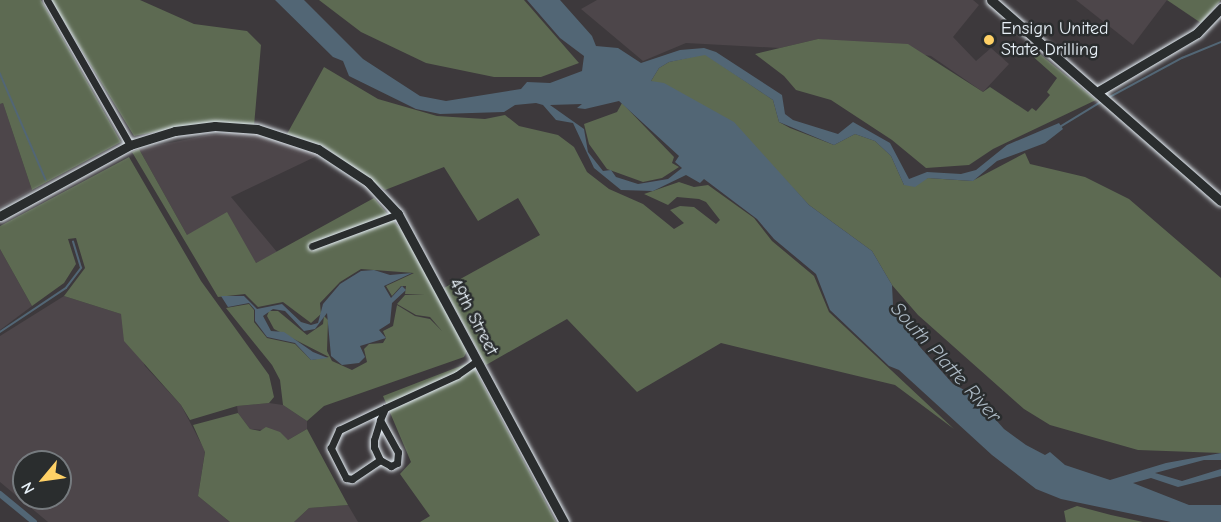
<!DOCTYPE html>
<html>
<head>
<meta charset="utf-8">
<style>
	body { margin:0 }
	#map { position:relative; width:1221px; height:522px; overflow:hidden; background:#3d393c; font-family:"Comic Neue",sans-serif }
	div>[style] { position:absolute }
	.built>* { inset:0; background:#4d464a }
	.green>* { inset:0; background:#5d6a52 }
	.water>* { inset:0; background:#526675 }
	.stream>* { height:1.5px; margin:-0.75px; padding:0 0.75px; transform-origin:0.75px; border-radius:0.75px; background:#526675 }
	.canal>* { height:6px; margin:-3px; padding:0 3px; transform-origin:3px; border-radius:3px; background:#526675 }
	.roads { filter:drop-shadow(0 0 2px #e8f1f8) drop-shadow(0 0 2px #e8f1f8) }
	.street>* { height:7px; margin:-3.5px; padding:0 3.5px; transform-origin:3.5px; border-radius:3.5px; background:#2a2d2e }
	.secondary>* { height:9px; margin:-4.5px; padding:0 4.5px; transform-origin:4.5px; border-radius:4.5px; background:#2a2d2e }
	.dots>* { width:16px; height:16px; translate:-50% -50%; box-sizing:border-box; border:3px solid #2a2d2e; border-radius:50% }
	span { translate:-50% -50%; white-space:nowrap; text-align:center; line-height:1.15; -webkit-text-stroke:5px #2a2d2e; paint-order:stroke }
	.poi-label { font-size:18px; color:#e8f1f8 }
	.left { translate:0 -50%; text-align:left }
	.street-label { font-size:18px; color:#e8f1f8 }
	.water-label { font-size:20px; color:#acb9c4; font-style:italic }
	.north { position:absolute; left:12px; top:450px; width:60px; height:60px; box-sizing:border-box; background:#2a2d2e; border:2px solid #767b7f; border-radius:50%; rotate:241deg; font-size:16px; font-weight:700; line-height:24px; text-align:center; color:#e8f1f8 }
	.north::after { content:''; display:block; margin:auto; width:21px; height:27px; background:#ffd166; clip-path:polygon(50% 0,100% 100%,50% 72%,0 100%) }
</style>
</head>
<body>
<div id="map">
	<div class="built">
		<i style="clip-path:polygon(597px 0,973px 0,979px 5px,953px 37px,976px 61px,991px 48px,1009px 64px,983px 92px,931px 56px,818px 39px,780px 48px,686px 43px,643px 61px,581px 9px)"></i>
		<i style="clip-path:polygon(1076px 0,1167px 0,1133px 45px)"></i>
		<i style="clip-path:polygon(3px 103px,32px 190px,0 208px,0 104px)"></i>
		<i style="clip-path:polygon(254px 131px,319px 155px,231px 197px,277px 252px,256px 263px,187px 235px,139px 149px,209px 135px)"></i>
		<i style="clip-path:polygon(0 249px,32px 306px,0 330px)"></i>
		<i style="clip-path:polygon(evenodd,64px 296px,121px 314px,145px 366px,181px 405px,205px 451px,198px 496px,230px 522px,48px 522px,0 482px,0 336px,64px 296px,24px 462px,60px 462px,60px 498px,24px 498px,24px 462px)"></i>
		<i style="clip-path:polygon(269px 403px,283px 405px,307px 421px,307px 429px,288px 440px,264px 430px,250px 429px,238px 413px,237px 406px)"></i>
		<i style="clip-path:polygon(348px 505px,358px 522px,294px 522px,309px 508px)"></i>
	</div>
	<div class="green">
		<i style="clip-path:polygon(0 0,41px 0,121px 142px,32px 190px,3px 103px,0 104px)"></i>
		<i style="clip-path:polygon(51px 0,140px 0,194px 24px,247px 31px,261px 45px,254px 126px,204px 123px,134px 136px)"></i>
		<i style="clip-path:polygon(319px 0,524px 0,579px 63px,541px 77px,494px 77px,426px 63px,361px 32px)"></i>
		<i style="clip-path:polygon(1167px 0,1221px 0,1201px 23px)"></i>
		<i style="clip-path:polygon(818px 39px,908px 44px,983px 92px,990px 87px,1028px 112px,1032px 108px,1036px 111px,1050px 95px,1047px 92px,1057px 78px,1029px 53px,1035px 50px,1096px 100px,993px 149px,969px 165px,926px 168px,892px 140px,831px 100px,796px 90px,784px 76px,755px 54px)"></i>
		<i style="clip-path:polygon(705px 54px,773px 100px,779px 122px,790px 128px,834px 145px,855px 134px,875px 141px,891px 156px,904px 185px,928px 178px,972px 181px,1025px 153px,1030px 164px,1085px 177px,1129px 199px,1221px 278px,1221px 453px,1138px 450px,1050px 425px,1024px 409px,918px 315px,892px 285px,872px 251px,809px 205px,752px 144px,651px 81px,659px 68px,669px 62px)"></i>
		<i style="clip-path:polygon(324px 67px,378px 99px,437px 116px,485px 119px,505px 115px,519px 126px,558px 135px,574px 147px,587px 172px,609px 189px,643px 204px,674px 229px,684px 223px,670px 210px,680px 206px,694px 207px,716px 224px,720px 220px,706px 202px,699px 199px,677px 197px,668px 205px,644px 194px,679px 182px,694px 187px,708px 185px,754px 218px,772px 241px,814px 276px,829px 312px,954px 429px,895px 385px,721px 343px,637px 392px,567px 319px,486px 365px,444px 288px,540px 235px,518px 198px,478px 221px,444px 167px,385px 190px,323px 146px,287px 134px)"></i>
		<i style="clip-path:polygon(622px 103px,674px 157px,672px 163px,679px 167px,662px 178px,643px 182px,607px 169px,589px 144px,584px 124px,617px 112px)"></i>
		<i style="clip-path:polygon(139px 149px,187px 235px,227px 212px,256px 263px,374px 198px,408px 238px,467px 351px,464px 357px,324px 406px,307px 421px,283px 405px,280px 380px,272px 365px,226px 308px,249px 304px,254px 310px,254px 322px,267px 338px,295px 344px,311px 360px,329px 357px,274px 329px,267px 316px,269px 311px,278px 311px,307px 335px,323px 324px,324px 316px,328px 320px,327px 351px,332px 361px,352px 370px,367px 362px,364px 349px,369px 344px,383px 343px,386px 338px,383px 331px,393px 326px,397px 305px,415px 316px,430px 319px,442px 331px,430px 317px,416px 315px,397px 304px,405px 295px,425px 294px,405px 294px,406px 286px,401px 286px,392px 296px,386px 286px,414px 273px,361px 269px,340px 282px,320px 303px,321px 314px,311px 323px,283px 302px,258px 307px,245px 294px,218px 297px,132px 152px)"></i>
		<i style="clip-path:polygon(129px 157px,201px 281px,269px 375px,274px 397px,269px 403px,237px 406px,190px 420px,181px 405px,124px 341px,121px 314px,64px 296px,85px 268px,76px 238px,68px 239px,76px 264px,64px 283px,32px 306px,0 249px,0 226px)"></i>
		<i style="clip-path:polygon(471px 362px,556px 522px,420px 522px,430px 516px,400px 474px,411px 462px,383px 396px)"></i>
		<i style="clip-path:polygon(238px 413px,250px 429px,260px 431px,266px 427px,280px 432px,288px 440px,307px 429px,348px 505px,309px 508px,294px 522px,230px 522px,198px 496px,205px 452px,193px 425px)"></i>
		<i style="clip-path:polygon(1077px 506px,1111px 515px,1143px 522px,1066px 522px,1064px 511px)"></i>
	</div>
	<div class="water">
		<i style="clip-path:polygon(evenodd,275px 0,304px 0,363px 59px,420px 96px,446px 101px,521px 89px,527px 82px,550px 83px,582px 71px,584px 56px,560px 38px,527px 0,560px 0,592px 36px,596px 46px,618px 48px,641px 63px,680px 50px,704px 48px,716px 52px,782px 95px,785px 114px,793px 120px,838px 134px,853px 122px,890px 143px,909px 179px,927px 172px,961px 174px,976px 170px,1007px 145px,1059px 123px,1063px 129px,1045px 143px,997px 161px,973px 181px,928px 178px,915px 187px,904px 185px,891px 156px,875px 141px,855px 134px,834px 145px,779px 122px,773px 100px,705px 55px,669px 62px,659px 68px,651px 81px,664px 83px,734px 122px,809px 205px,872px 251px,892px 285px,893px 305px,920px 347px,953px 384px,974px 395px,1004px 429px,1026px 445px,1045px 455px,1050px 452px,1065px 465px,1110px 480px,1166px 463px,1221px 453px,1221px 460px,1204px 460px,1155px 473px,1182px 481px,1221px 469px,1221px 476px,1178px 487px,1151px 478px,1133px 483px,1189px 505px,1221px 505px,1221px 522px,1171px 522px,1061px 499px,1036px 489px,992px 455px,899px 370px,889px 366px,830px 310px,816px 274px,774px 239px,757px 219px,704px 179px,700px 183px,686px 175px,653px 191px,621px 190px,594px 168px,573px 123px,556px 120px,543px 105px,536px 103px,515px 105px,504px 112px,440px 114px,416px 109px,349px 76px,343px 61px,333px 57px,275px 0,619px 101px,679px 156px,675px 162px,682px 168px,668px 179px,638px 184px,616px 177px,611px 170px,603px 171px,588px 152px,584px 129px,550px 105px,582px 104px,577px 108px,585px 109px,619px 101px)"></i>
		<i style="clip-path:polygon(374px 270px,390px 275px,412px 273px,384px 286px,391px 298px,402px 286px,406px 290px,392px 303px,390px 323px,379px 330px,386px 338px,360px 346px,365px 357px,359px 363px,342px 365px,331px 356px,327px 313px,315px 329px,304px 331px,285px 311px,273px 309px,263px 316px,271px 331px,284px 332px,313px 352px,328px 358px,311px 360px,295px 343px,267px 337px,255px 321px,255px 310px,249px 303px,228px 307px,221px 296px,244px 296px,257px 309px,282px 304px,301px 322px,311px 325px,318px 323px,323px 304px,340px 284px,361px 271px)"></i>
	</div>
	<div class="stream">
		<i style="left:0;top:73px;width:116px;rotate:66.7deg"></i>
		<i style="left:1110px;top:97px;width:82px;rotate:-28.4deg"></i>
		<i style="left:1182px;top:58px;width:42px;rotate:-22.3deg"></i>
		<i style="left:1060px;top:127px;width:48px;rotate:-31.4deg"></i>
		<i style="left:0;top:332px;width:79px;rotate:-33.7deg"></i>
		<i style="left:66px;top:288px;width:25px;rotate:-53deg"></i>
		<i style="left:81px;top:268px;width:27px;rotate:-107deg"></i>
	</div>
	<div class="canal">
		<i style="left:0;top:494px;width:44px;rotate:39.5deg"></i>
	</div>
	<div class="roads">
		<div class="street">
			<i style="left:47px;top:0;width:167px;rotate:60.2deg"></i>
			<i style="left:312px;top:246px;width:92px;rotate:-20.4deg"></i>
			<i style="left:380px;top:420px;width:37px;rotate:61deg"></i>
			<i style="left:398px;top:452px;width:11px;rotate:95deg"></i>
			<i style="left:397px;top:463px;width:7px;rotate:153deg"></i>
			<i style="left:391px;top:466px;width:13px;rotate:-151deg"></i>
			<i style="left:380px;top:460px;width:14px;rotate:-115deg"></i>
			<i style="left:374px;top:447px;width:7px;rotate:-90deg"></i>
			<i style="left:374px;top:440px;width:21px;rotate:-73deg"></i>
			<i style="left:380px;top:420px;width:13px;rotate:-67deg"></i>
			<i style="left:385px;top:408px;width:79px;rotate:-24.6deg"></i>
			<i style="left:457px;top:375px;width:24px;rotate:-35deg"></i>
			<i style="left:380px;top:460px;width:34px;rotate:146deg"></i>
			<i style="left:352px;top:479px;width:6px;rotate:-171deg"></i>
			<i style="left:346px;top:478px;width:34px;rotate:-117deg"></i>
			<i style="left:331px;top:448px;width:20px;rotate:-66deg"></i>
			<i style="left:339px;top:430px;width:51px;rotate:-25.6deg"></i>
		</div>
		<div class="secondary">
			<i style="left:991px;top:0;width:305px;rotate:41.2deg"></i>
			<i style="left:1097px;top:92px;width:116px;rotate:-30.5deg"></i>
			<i style="left:1197px;top:33px;width:35px;rotate:-46deg"></i>
			<i style="left:0;top:216px;width:148px;rotate:-28.6deg"></i>
			<i style="left:130px;top:145px;width:47px;rotate:-17.3deg"></i>
			<i style="left:175px;top:131px;width:40px;rotate:-7.1deg"></i>
			<i style="left:215px;top:126px;width:42px;rotate:4.1deg"></i>
			<i style="left:257px;top:129px;width:64px;rotate:18.2deg"></i>
			<i style="left:318px;top:149px;width:60px;rotate:33.4deg"></i>
			<i style="left:368px;top:182px;width:44px;rotate:46.8deg"></i>
			<i style="left:398px;top:214px;width:350px;rotate:61.7deg"></i>
		</div>
	</div>
	<div class="dots">
		<i style="left:989px;top:40px;background:#ffd166"></i>
	</div>
	<div class="poi-label">
		<span class="left" style="left:1001px;top:40px">Ensign United<br>State Drilling</span>
	</div>
	<div class="street-label">
		<span style="left:473px;top:317px;rotate:62deg">49th Street</span>
	</div>
	<div class="water-label">
		<span style="left:946px;top:362px;rotate:48deg">South Platte River</span>
	</div>
	<div class="north">N</div>
</div>
</body>
</html>
